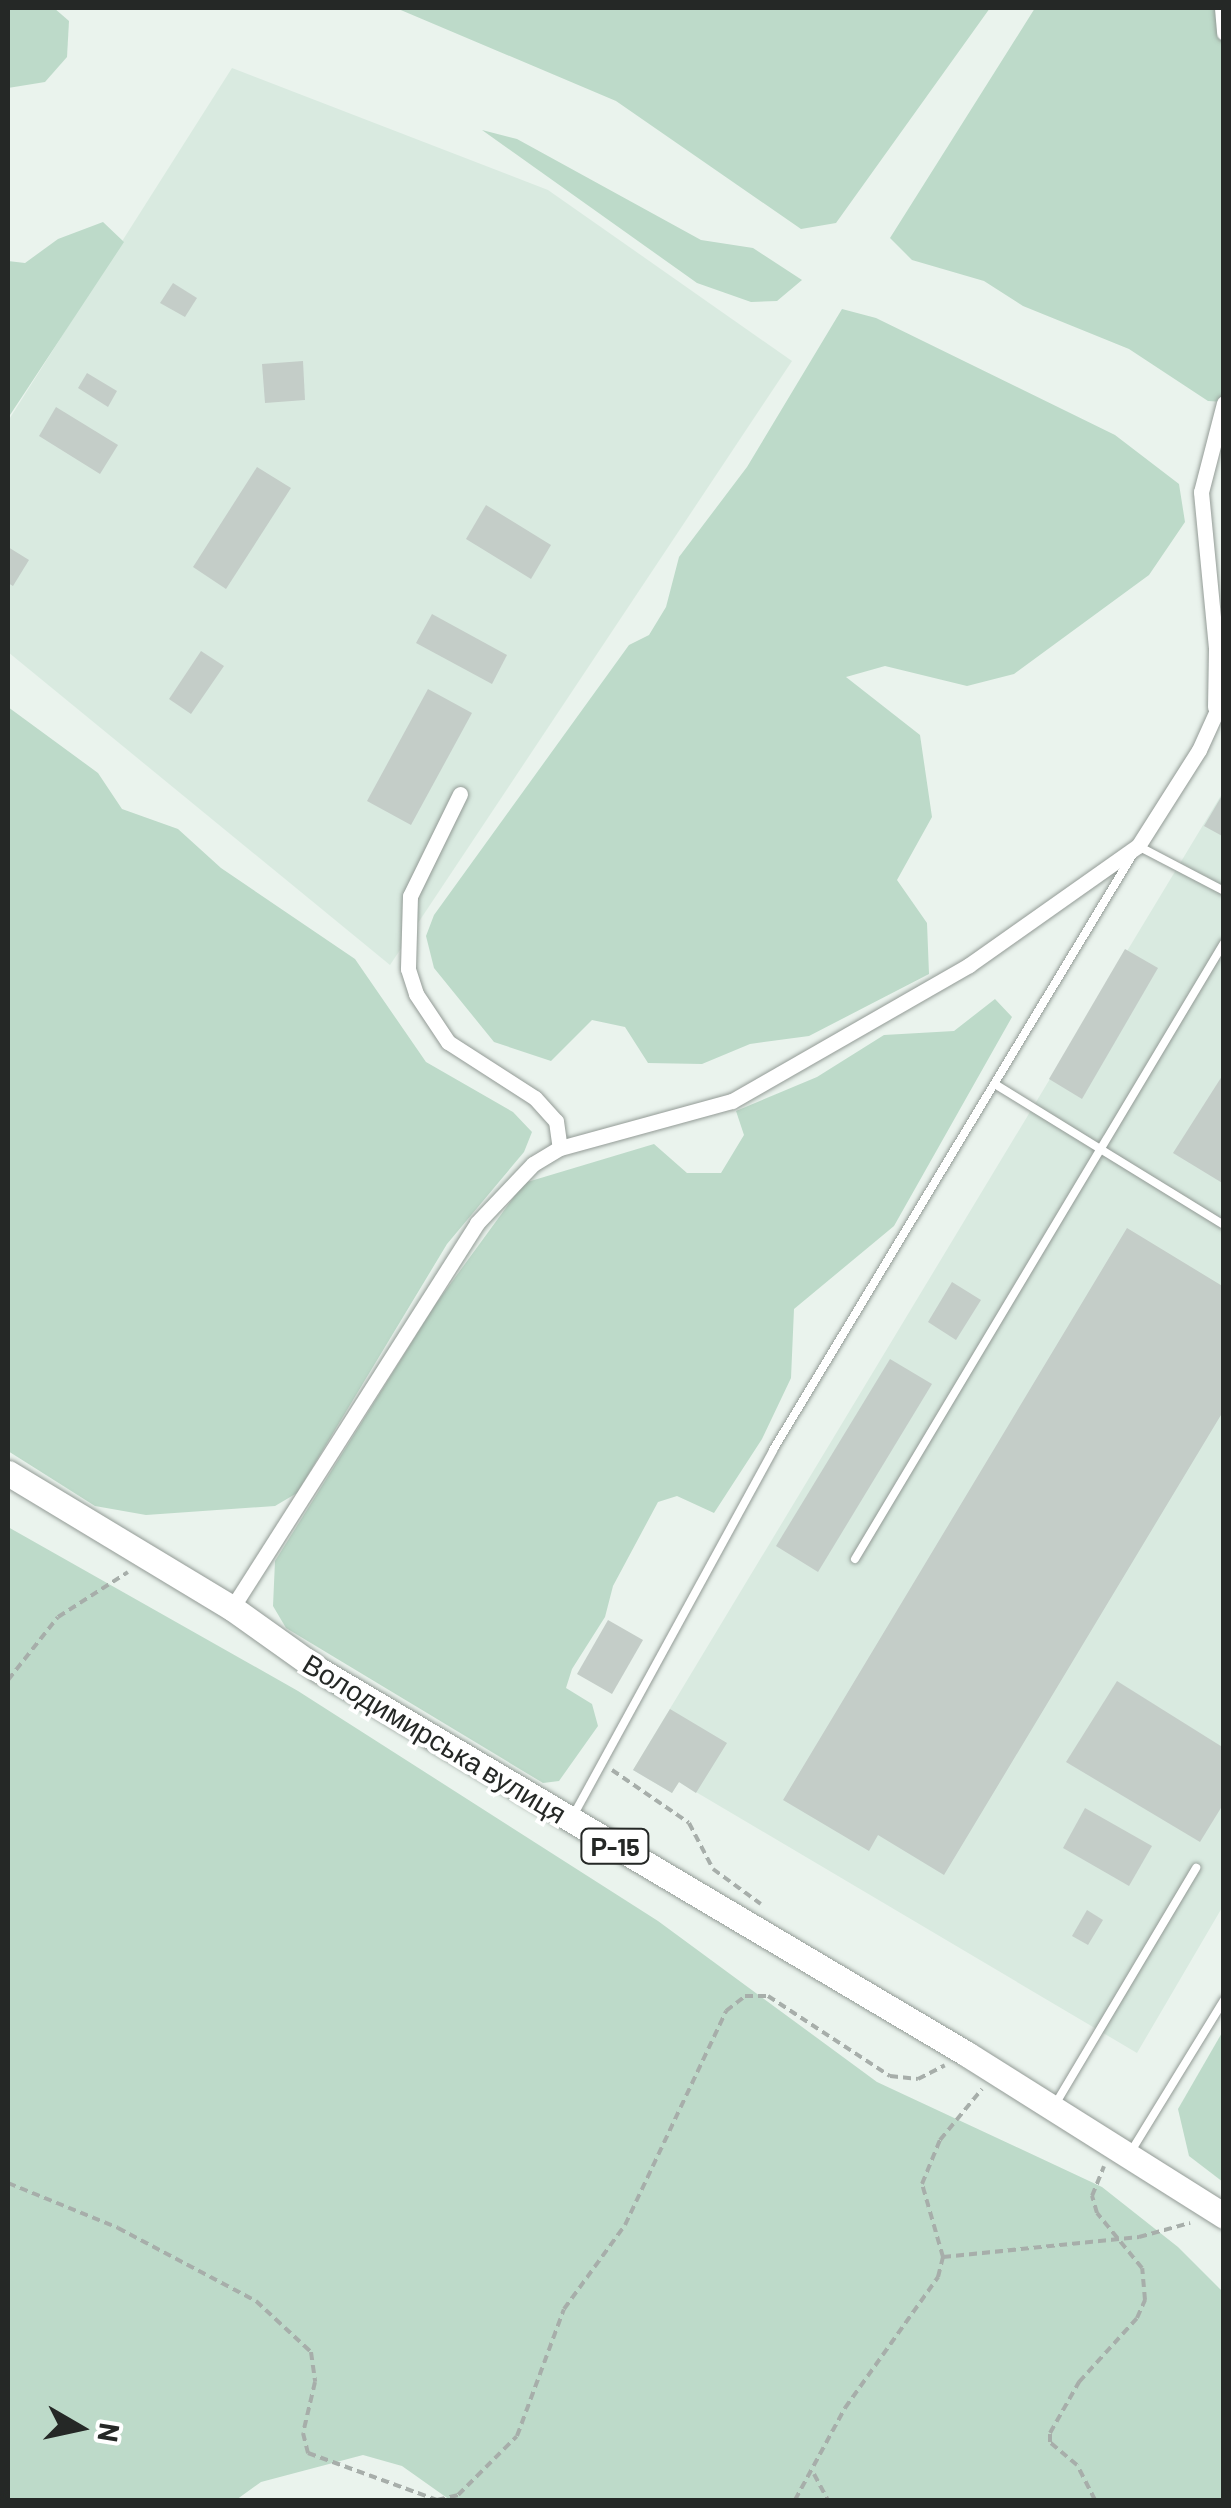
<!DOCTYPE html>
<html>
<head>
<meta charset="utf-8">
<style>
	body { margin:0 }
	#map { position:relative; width:1231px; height:2508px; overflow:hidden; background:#eaf3ed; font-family:Barlow,sans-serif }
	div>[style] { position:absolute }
	.built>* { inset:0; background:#d9eae0 }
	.green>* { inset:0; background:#bddac9 }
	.building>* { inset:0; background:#c4cdc8 }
	.path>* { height:4px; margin-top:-2px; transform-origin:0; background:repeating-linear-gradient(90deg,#a7aeaa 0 8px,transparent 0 13px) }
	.roads { filter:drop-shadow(0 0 2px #939b96) drop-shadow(0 0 2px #939b96) }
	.lane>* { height:8px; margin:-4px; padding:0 4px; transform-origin:4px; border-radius:4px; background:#fff }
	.street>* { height:15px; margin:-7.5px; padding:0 7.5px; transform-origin:7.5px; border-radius:7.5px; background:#fff }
	.primary>* { height:25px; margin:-12.5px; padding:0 12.5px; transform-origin:12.5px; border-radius:12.5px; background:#fff }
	span { translate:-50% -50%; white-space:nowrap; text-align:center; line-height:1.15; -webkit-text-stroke:8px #fff; paint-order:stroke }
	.shield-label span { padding:2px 8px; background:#fff; border:2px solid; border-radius:8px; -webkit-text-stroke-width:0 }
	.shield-label { font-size:25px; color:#252826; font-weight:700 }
	.street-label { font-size:28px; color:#252826 }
	.frame { position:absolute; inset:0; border:10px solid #252826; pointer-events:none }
	.north { position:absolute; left:30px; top:2378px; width:100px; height:100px; -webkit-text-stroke:8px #fff; paint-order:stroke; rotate:99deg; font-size:28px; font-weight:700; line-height:40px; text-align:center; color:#252826 }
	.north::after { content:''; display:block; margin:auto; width:35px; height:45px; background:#252826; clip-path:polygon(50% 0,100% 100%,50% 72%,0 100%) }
</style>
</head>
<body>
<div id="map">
	<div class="built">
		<i style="clip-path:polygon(232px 68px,548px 190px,792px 361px,390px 965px,8px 652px,8px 421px)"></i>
		<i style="clip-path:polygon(1223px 792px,1223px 1906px,1137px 2053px,679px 1782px,672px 1793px,633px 1770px)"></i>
	</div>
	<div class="green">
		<i style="clip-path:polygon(8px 8px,54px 8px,69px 21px,67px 57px,45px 82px,8px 88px)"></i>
		<i style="clip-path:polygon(396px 8px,990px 8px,836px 223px,801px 229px,616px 101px)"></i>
		<i style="clip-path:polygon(1035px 8px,1223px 8px,1223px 402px,1208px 401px,1129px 349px,1023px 306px,984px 281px,912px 260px,890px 238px)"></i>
		<i style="clip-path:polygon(482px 130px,517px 139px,701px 240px,753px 248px,802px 280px,777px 301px,751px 302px,697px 283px)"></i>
		<i style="clip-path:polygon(103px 222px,124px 242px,8px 418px,8px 261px,25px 263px,58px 239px)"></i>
		<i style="clip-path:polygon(842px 309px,876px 318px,1115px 435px,1179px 484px,1185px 522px,1149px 575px,1014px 674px,967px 686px,885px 666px,846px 677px,920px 735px,932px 817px,897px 880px,927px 923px,929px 974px,809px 1036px,750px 1044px,702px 1064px,648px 1063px,625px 1027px,592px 1020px,551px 1061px,494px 1042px,434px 968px,426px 936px,434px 915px,629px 645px,649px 635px,666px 607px,679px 557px,747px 467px)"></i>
		<i style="clip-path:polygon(8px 707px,98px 773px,122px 809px,178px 829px,221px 868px,355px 959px,426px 1062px,513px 1112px,532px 1132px,524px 1152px,447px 1244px,297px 1493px,275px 1506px,146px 1515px,95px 1506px,8px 1451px)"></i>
		<i style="clip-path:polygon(995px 999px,1012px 1017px,894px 1226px,794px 1309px,791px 1378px,762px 1439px,714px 1513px,677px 1496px,658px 1502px,613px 1586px,605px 1617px,572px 1669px,566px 1688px,592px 1704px,598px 1726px,559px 1781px,543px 1783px,286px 1628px,273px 1606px,275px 1561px,435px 1305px,524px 1183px,654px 1144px,687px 1173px,721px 1173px,744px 1135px,736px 1111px,817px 1077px,884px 1035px,954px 1031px)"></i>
		<i style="clip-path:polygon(8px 1527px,298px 1691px,658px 1921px,877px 2082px,1102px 2187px,1178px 2247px,1223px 2292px,1223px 2500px,450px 2500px,402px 2466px,363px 2455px,261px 2482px,236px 2500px,8px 2500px)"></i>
		<i style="clip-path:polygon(1223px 2031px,1223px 2182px,1189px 2156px,1178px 2109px)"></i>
	</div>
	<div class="building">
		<i style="clip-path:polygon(173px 283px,197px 298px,185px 317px,160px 303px)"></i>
		<i style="clip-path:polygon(303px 361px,305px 400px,265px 403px,262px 364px)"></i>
		<i style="clip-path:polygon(87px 373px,117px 391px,108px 407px,78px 388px)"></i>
		<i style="clip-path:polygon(56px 407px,118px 445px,100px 474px,39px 436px)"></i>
		<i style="clip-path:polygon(257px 467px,291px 488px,226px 589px,193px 567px)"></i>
		<i style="clip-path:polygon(486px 505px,551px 545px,531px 579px,466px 539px)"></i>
		<i style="clip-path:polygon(8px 547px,29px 560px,13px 586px,8px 583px)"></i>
		<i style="clip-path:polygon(432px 614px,507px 655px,492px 684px,416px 643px)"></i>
		<i style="clip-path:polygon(201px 651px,224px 666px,191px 714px,169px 699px)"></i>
		<i style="clip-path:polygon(428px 689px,472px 713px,411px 825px,367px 801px)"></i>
		<i style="clip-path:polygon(1224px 792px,1224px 837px,1204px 826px)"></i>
		<i style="clip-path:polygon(1125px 949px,1158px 968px,1082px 1099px,1049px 1079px)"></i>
		<i style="clip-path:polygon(1224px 1073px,1224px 1184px,1173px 1153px)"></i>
		<i style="clip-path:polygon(1127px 1228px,1224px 1287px,1224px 1410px,944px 1875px,878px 1835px,869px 1851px,783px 1800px)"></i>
		<i style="clip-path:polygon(952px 1282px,981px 1300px,956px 1340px,928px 1322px)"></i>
		<i style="clip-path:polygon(890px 1359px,932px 1384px,818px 1572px,776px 1546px)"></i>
		<i style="clip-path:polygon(608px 1620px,643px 1640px,612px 1694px,577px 1674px)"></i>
		<i style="clip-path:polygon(1117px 1681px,1224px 1748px,1224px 1803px,1200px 1842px,1066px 1762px)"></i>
		<i style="clip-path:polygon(670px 1709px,727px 1743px,696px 1793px,679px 1782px,672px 1793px,633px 1770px)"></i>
		<i style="clip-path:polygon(1085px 1808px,1152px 1846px,1129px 1886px,1063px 1848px)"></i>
		<i style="clip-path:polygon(1087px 1910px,1103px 1920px,1088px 1945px,1072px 1936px)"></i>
	</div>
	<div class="path">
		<i style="left:8px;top:1680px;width:80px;rotate:-51.6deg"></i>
		<i style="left:58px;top:1617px;width:83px;rotate:-32.7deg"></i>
		<i style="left:612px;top:1770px;width:93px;rotate:34.5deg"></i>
		<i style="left:689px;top:1823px;width:52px;rotate:62.4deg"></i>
		<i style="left:713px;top:1869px;width:59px;rotate:36.1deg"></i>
		<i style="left:8px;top:2183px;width:119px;rotate:22.2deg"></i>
		<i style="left:118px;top:2228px;width:156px;rotate:27.9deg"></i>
		<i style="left:256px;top:2301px;width:75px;rotate:42.8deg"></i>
		<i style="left:311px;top:2352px;width:30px;rotate:82deg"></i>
		<i style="left:315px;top:2382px;width:52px;rotate:103.2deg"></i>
		<i style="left:303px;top:2433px;width:21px;rotate:76deg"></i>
		<i style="left:308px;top:2453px;width:137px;rotate:20deg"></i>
		<i style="left:437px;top:2500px;width:22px;rotate:-13deg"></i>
		<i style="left:458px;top:2495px;width:83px;rotate:-45deg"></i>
		<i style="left:517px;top:2436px;width:135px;rotate:-69.7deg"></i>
		<i style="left:564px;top:2309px;width:104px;rotate:-54deg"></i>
		<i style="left:625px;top:2225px;width:237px;rotate:-64.7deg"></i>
		<i style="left:726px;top:2011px;width:24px;rotate:-38deg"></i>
		<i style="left:745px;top:1996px;width:23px"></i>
		<i style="left:768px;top:1996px;width:146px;rotate:33.3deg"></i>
		<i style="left:890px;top:2076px;width:28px;rotate:6deg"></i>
		<i style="left:918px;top:2079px;width:30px;rotate:-27deg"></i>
		<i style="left:943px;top:2257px;width:197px;rotate:-5.8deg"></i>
		<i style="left:1139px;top:2237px;width:53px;rotate:-15.4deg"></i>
		<i style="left:814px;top:2474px;width:30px;rotate:62deg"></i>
		<i style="left:795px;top:2500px;width:105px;rotate:-61.5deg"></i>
		<i style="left:845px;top:2408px;width:161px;rotate:-54.6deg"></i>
		<i style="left:938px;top:2277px;width:21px;rotate:-76deg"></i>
		<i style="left:943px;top:2257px;width:76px;rotate:-106deg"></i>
		<i style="left:922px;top:2184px;width:48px;rotate:-67.8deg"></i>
		<i style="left:940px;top:2140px;width:66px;rotate:-50.5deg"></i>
		<i style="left:1095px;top:2500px;width:39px;rotate:-117deg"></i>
		<i style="left:1077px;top:2465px;width:35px;rotate:-140deg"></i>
		<i style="left:1050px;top:2442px;width:9px;rotate:-90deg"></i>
		<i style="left:1050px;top:2433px;width:59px;rotate:-60.4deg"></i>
		<i style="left:1079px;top:2382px;width:86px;rotate:-47.8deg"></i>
		<i style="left:1137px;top:2318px;width:20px;rotate:-66deg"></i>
		<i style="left:1145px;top:2300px;width:32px;rotate:-95deg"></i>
		<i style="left:1142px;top:2268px;width:71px;rotate:-129.3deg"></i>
		<i style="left:1097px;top:2213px;width:18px;rotate:-106deg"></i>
		<i style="left:1092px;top:2196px;width:32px;rotate:-68deg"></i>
	</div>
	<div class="roads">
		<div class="lane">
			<i style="left:998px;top:1086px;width:265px;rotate:31.6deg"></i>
			<i style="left:855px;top:1559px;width:718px;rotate:-59.08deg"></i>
			<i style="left:573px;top:1816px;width:417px;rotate:-61.3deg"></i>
			<i style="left:773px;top:1450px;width:706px;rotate:-58.86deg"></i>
			<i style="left:1138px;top:846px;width:97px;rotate:27.6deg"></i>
			<i style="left:1056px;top:2103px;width:274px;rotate:-59.2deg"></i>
			<i style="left:1130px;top:2153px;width:180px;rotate:-58.4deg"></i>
		</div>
		<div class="street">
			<i style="left:1222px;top:8px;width:25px;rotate:85deg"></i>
			<i style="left:1215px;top:707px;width:59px;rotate:-89deg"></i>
			<i style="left:1216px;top:648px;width:157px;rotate:-95.5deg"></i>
			<i style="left:1201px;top:492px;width:92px;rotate:-75.5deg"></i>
			<i style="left:460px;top:794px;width:114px;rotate:116.1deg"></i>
			<i style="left:410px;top:896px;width:73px;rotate:91.6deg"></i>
			<i style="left:408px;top:969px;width:26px;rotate:72deg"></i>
			<i style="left:416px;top:994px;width:58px;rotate:56.3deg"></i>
			<i style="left:448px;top:1042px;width:103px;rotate:32.8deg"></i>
			<i style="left:535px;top:1098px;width:31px;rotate:48deg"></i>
			<i style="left:556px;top:1121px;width:27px;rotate:82deg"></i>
			<i style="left:232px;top:1608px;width:456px;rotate:-57.5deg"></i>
			<i style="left:477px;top:1223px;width:81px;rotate:-46.5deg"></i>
			<i style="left:533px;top:1164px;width:31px;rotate:-31deg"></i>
			<i style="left:560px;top:1148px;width:178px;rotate:-15.3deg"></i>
			<i style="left:732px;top:1101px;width:273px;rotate:-29.8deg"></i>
			<i style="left:969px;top:965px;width:207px;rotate:-35.2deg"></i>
			<i style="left:1138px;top:846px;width:114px;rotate:-57.6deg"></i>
			<i style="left:1199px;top:750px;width:60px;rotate:-65.6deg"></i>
		</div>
		<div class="primary">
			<i style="left:8px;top:1473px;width:262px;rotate:31.1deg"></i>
			<i style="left:232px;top:1608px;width:107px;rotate:35.5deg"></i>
			<i style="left:319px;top:1670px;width:753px;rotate:30.65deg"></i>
			<i style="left:967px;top:2054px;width:304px;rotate:32.2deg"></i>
		</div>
	</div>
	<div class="shield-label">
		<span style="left:615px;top:1846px">Р-15</span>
	</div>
	<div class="street-label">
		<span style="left:435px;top:1738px;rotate:31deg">Володимирська вулиця</span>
	</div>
	<div class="frame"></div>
	<div class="north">N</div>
</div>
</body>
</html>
